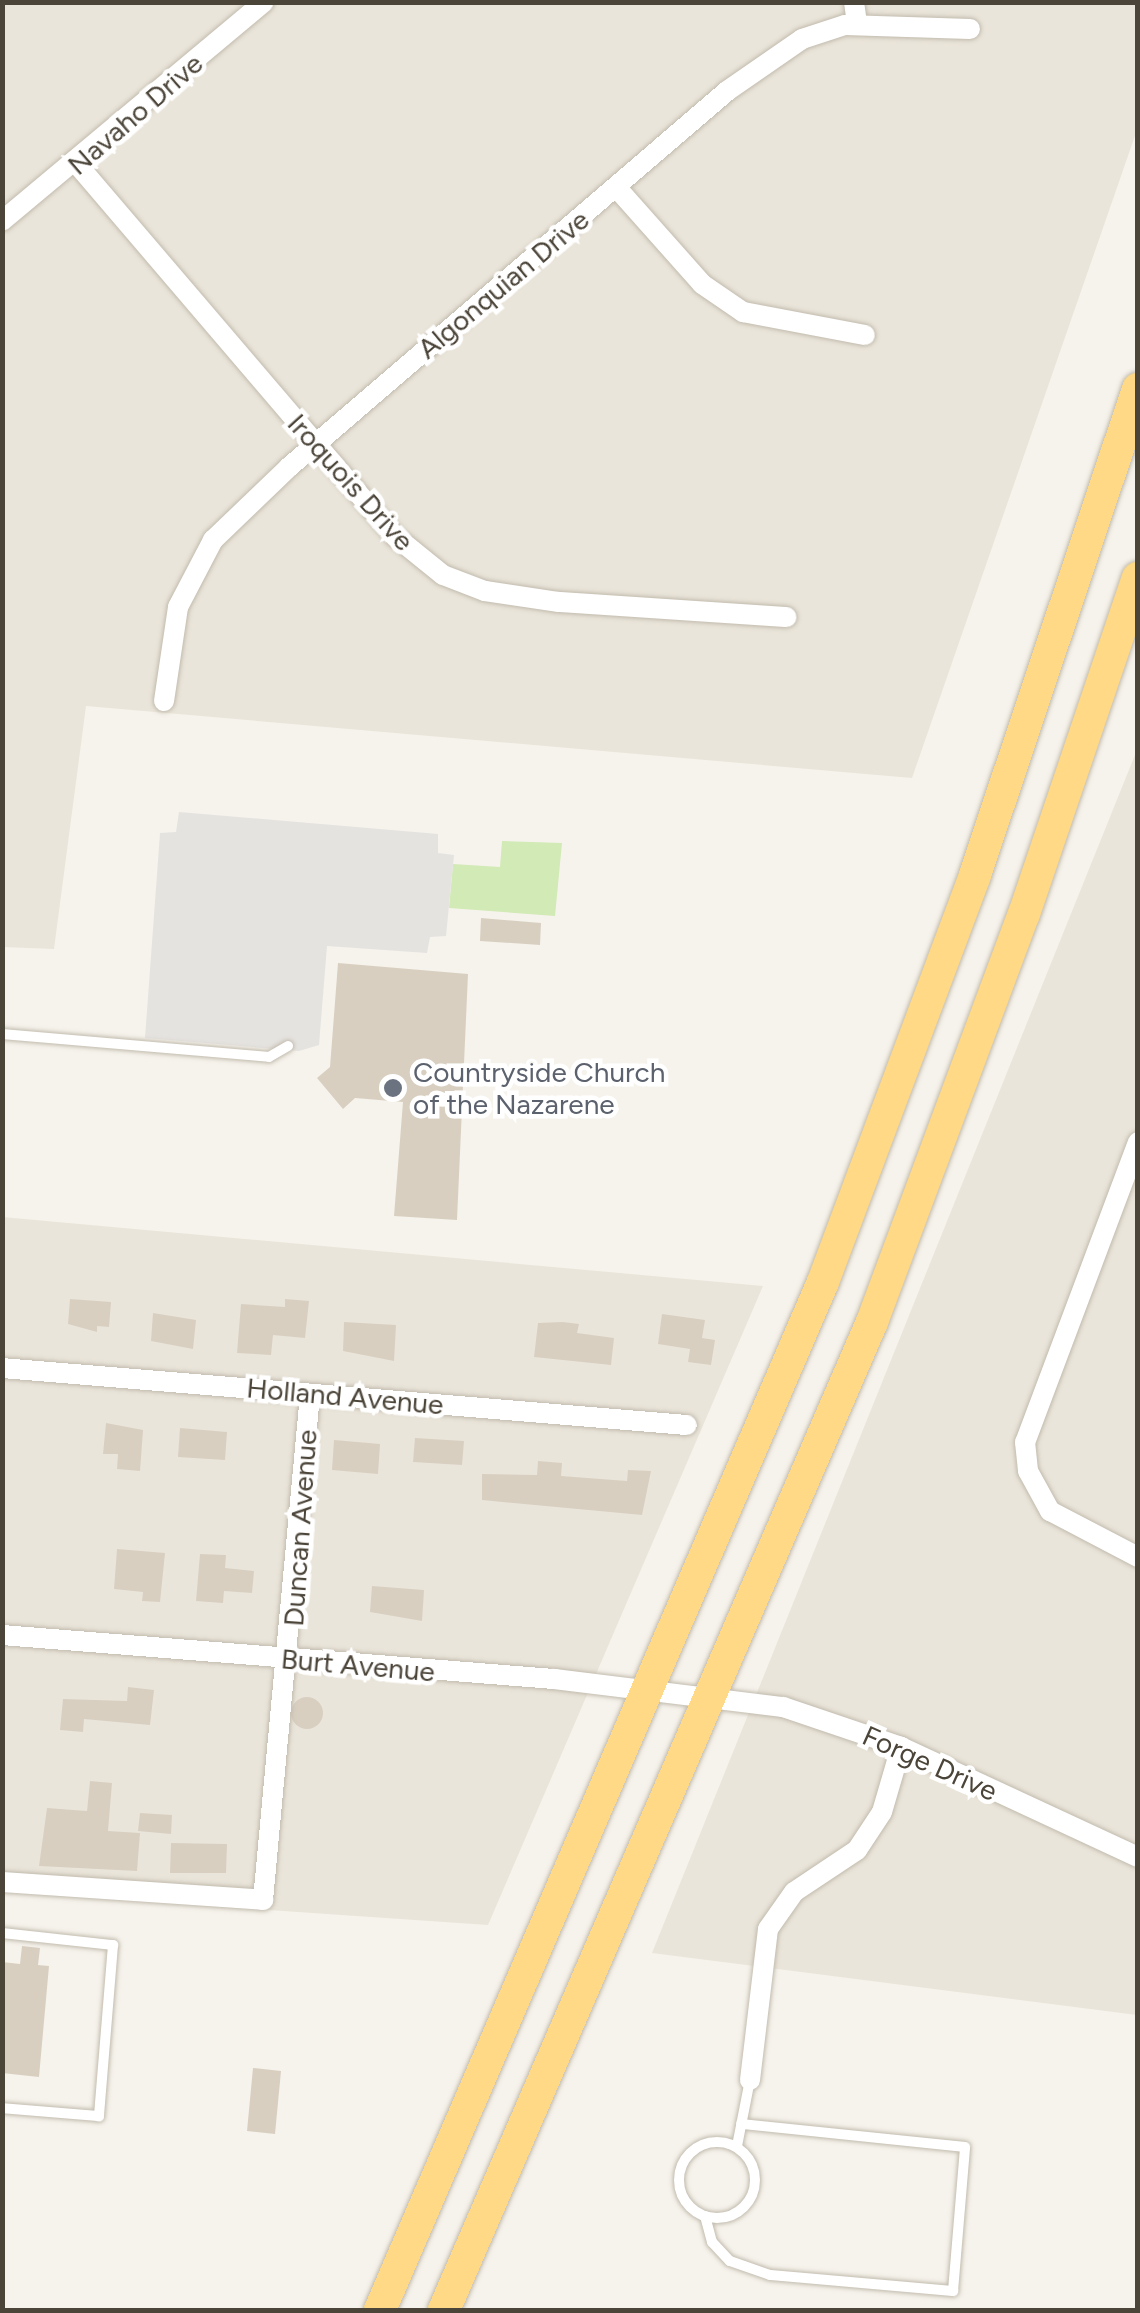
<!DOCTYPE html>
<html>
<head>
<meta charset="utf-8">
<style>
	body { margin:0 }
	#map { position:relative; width:1140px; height:2313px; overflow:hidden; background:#f6f3ec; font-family:Figtree,sans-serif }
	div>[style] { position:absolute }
	.residential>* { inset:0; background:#eae5da }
	.green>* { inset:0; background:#d2eab5 }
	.parking>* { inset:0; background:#e5e3e0 }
	.building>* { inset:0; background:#d8cfc1 }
	.round { border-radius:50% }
	.roads { filter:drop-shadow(0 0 2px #c2bbae) drop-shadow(0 0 2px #c2bbae) }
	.service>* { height:10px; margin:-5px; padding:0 5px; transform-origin:5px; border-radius:5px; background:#fff }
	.service>.ring { margin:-5px; padding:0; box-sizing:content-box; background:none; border:10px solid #fff; border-radius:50% }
	.minor>* { height:20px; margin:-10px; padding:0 10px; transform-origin:10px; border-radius:10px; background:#fff }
	.trunk>* { height:32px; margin:-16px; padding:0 16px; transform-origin:16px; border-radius:16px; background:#ffd985 }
	.dots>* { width:28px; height:28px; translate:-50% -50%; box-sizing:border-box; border:5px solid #fff; border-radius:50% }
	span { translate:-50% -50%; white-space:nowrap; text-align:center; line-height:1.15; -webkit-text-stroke:9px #fff; paint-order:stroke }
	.street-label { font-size:28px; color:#4b4439 }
	.worship-label { font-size:28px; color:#5b616d }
	.left { translate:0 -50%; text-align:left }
	.frame { position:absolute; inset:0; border:5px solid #4b4439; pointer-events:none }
</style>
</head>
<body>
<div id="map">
	<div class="residential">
		<i style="clip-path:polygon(3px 3px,1137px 3px,1137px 130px,912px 778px,86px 706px,54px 949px,3px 947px)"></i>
		<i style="clip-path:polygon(1137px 750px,1137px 2015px,652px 1953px)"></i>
		<i style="clip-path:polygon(2px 1217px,763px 1286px,488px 1925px,3px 1892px)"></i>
	</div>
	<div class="green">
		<i style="clip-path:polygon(502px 841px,562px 843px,555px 916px,449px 908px,453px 864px,500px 867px)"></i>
	</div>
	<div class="parking">
		<i style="clip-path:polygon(179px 812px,438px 834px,438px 853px,454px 855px,446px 936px,430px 937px,427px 953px,327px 946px,319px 1045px,299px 1051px,145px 1038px,160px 833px,176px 832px)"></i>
	</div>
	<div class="building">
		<i style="clip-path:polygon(481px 918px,541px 923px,540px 945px,480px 941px)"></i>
		<i style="clip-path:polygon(338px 963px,468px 974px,457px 1220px,394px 1216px,403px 1102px,355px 1098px,343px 1109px,317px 1078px,330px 1067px)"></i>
		<i style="clip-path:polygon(70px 1299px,111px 1302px,109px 1327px,97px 1326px,97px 1332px,68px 1324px)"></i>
		<i style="clip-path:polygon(285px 1299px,309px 1301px,305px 1338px,273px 1335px,271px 1355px,237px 1353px,241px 1304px,285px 1307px)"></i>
		<i style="clip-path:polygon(153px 1313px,196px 1320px,193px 1349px,151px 1341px)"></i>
		<i style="clip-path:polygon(662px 1314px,705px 1320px,702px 1338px,715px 1340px,711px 1365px,688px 1362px,690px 1349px,658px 1344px)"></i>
		<i style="clip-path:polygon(344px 1322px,396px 1325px,394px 1361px,343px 1351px)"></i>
		<i style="clip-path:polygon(563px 1322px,579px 1324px,577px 1333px,614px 1338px,611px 1365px,534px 1357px,538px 1323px)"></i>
		<i style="clip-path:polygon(106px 1423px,143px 1430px,140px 1471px,117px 1469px,118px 1454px,103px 1454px)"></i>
		<i style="clip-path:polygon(180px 1428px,227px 1432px,225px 1460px,178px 1457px)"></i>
		<i style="clip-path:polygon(415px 1438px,464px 1441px,462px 1465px,413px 1462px)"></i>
		<i style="clip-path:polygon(334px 1440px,380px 1444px,378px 1474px,332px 1470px)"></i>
		<i style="clip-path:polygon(538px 1461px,562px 1463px,561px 1476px,627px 1481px,628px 1470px,651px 1471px,642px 1515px,482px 1500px,482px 1474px,537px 1475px)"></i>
		<i style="clip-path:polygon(117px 1549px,165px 1553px,160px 1602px,142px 1601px,143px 1592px,114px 1589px)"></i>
		<i style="clip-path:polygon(200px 1554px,226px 1555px,225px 1568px,254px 1571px,252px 1593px,224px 1591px,223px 1603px,196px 1601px)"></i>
		<i style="clip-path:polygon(372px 1586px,424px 1590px,422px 1621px,370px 1612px)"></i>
		<i style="clip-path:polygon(128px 1687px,154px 1690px,150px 1725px,84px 1719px,83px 1732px,60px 1730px,63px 1699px,127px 1701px)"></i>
		<i class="round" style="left:291px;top:1697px;width:32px;height:32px"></i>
		<i style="clip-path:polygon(90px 1781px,112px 1783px,108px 1831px,140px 1833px,137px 1871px,39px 1866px,47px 1808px,87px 1811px)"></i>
		<i style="clip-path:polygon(140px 1813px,172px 1815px,171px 1834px,138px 1831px)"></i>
		<i style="clip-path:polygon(171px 1843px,227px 1844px,226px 1873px,170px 1873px)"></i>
		<i style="clip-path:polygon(22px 1946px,40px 1948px,38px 1965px,49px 1966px,39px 2077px,2px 2073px,2px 1962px,20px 1964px)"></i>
		<i style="clip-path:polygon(253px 2068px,281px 2071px,275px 2134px,247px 2131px)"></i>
	</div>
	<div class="roads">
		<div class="service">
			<i style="left:2px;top:1034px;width:268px;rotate:4.9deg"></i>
			<i style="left:269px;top:1057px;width:22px;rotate:-30deg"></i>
			<i style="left:2px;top:1933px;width:112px;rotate:6.2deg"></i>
			<i style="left:113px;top:1945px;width:172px;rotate:94.7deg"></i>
			<i style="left:99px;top:2116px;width:97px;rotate:-175.3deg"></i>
			<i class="ring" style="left:679px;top:2142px;width:66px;height:66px"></i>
			<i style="left:737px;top:2146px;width:67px;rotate:-78.9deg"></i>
			<i style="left:705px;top:2216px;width:27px;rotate:75deg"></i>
			<i style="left:712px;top:2242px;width:26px;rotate:47deg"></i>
			<i style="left:730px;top:2261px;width:42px;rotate:19.3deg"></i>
			<i style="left:770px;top:2275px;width:184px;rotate:5deg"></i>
			<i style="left:953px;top:2291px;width:144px;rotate:-85.2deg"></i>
			<i style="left:965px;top:2147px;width:225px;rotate:-174.1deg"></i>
		</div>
		<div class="minor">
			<i style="left:854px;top:2px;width:21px;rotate:82deg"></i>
			<i style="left:77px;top:164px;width:491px;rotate:49.5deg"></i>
			<i style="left:396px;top:537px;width:60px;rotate:39deg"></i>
			<i style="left:443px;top:575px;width:45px;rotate:20.9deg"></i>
			<i style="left:485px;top:591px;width:75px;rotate:8.5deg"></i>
			<i style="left:559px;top:602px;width:228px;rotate:3.8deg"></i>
			<i style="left:616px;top:187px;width:130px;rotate:48.4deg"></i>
			<i style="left:702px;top:284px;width:50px;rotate:34.3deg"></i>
			<i style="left:743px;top:312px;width:124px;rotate:10.7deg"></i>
			<i style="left:2px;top:221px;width:341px;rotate:-39.9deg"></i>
			<i style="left:164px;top:701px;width:95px;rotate:-81.5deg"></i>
			<i style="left:178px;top:607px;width:76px;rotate:-62.4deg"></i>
			<i style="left:213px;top:540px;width:105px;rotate:-43.8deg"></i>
			<i style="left:289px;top:467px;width:577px;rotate:-40.64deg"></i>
			<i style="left:727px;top:91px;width:91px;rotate:-34.7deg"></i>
			<i style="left:802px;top:39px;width:45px;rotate:-18deg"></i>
			<i style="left:845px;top:25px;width:125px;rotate:1.8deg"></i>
			<i style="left:1138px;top:1142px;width:321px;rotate:110.6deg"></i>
			<i style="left:1025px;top:1442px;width:29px;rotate:84deg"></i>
			<i style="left:1028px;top:1471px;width:46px;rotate:61.2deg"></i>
			<i style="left:1050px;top:1511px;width:99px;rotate:27.6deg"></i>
			<i style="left:2px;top:1368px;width:687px;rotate:4.76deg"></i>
			<i style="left:2px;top:1635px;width:554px;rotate:4.56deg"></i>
			<i style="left:554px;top:1679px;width:231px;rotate:7deg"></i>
			<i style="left:783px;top:1707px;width:125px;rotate:18.7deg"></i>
			<i style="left:901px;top:1747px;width:261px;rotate:24.9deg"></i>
			<i style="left:2px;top:1882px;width:262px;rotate:3.9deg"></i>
			<i style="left:263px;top:1900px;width:508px;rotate:-84.69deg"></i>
			<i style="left:750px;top:2080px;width:152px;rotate:-83.2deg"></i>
			<i style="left:768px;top:1929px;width:45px;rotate:-54.9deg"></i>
			<i style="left:794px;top:1892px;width:76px;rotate:-33.7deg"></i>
			<i style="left:857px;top:1850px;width:45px;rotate:-56.7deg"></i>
			<i style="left:882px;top:1812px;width:68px;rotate:-73.7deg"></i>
		</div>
		<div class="trunk">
			<i style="left:380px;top:2310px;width:1119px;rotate:-66.69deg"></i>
			<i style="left:823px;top:1282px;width:434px;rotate:-69.5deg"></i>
			<i style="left:975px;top:875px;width:513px;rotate:-71.46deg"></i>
			<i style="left:444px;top:2310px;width:1077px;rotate:-66.58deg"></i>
			<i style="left:872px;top:1322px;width:435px;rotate:-69.6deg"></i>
			<i style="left:1024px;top:914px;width:355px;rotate:-71.3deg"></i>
		</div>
	</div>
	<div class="dots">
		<i style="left:393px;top:1088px;background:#6b7280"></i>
	</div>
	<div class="street-label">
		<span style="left:135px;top:114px;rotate:-41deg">Navaho Drive</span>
		<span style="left:503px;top:284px;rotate:-40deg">Algonquian Drive</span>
		<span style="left:351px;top:482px;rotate:48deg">Iroquois Drive</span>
		<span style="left:345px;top:1396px;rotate:5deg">Holland Avenue</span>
		<span style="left:300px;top:1528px;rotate:-86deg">Duncan Avenue</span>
		<span style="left:358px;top:1665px;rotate:5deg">Burt Avenue</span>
		<span style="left:930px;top:1763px;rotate:24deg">Forge Drive</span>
	</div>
	<div class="worship-label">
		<span class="left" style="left:413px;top:1088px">Countryside Church<br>of the Nazarene</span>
	</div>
	<div class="frame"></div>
</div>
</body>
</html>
